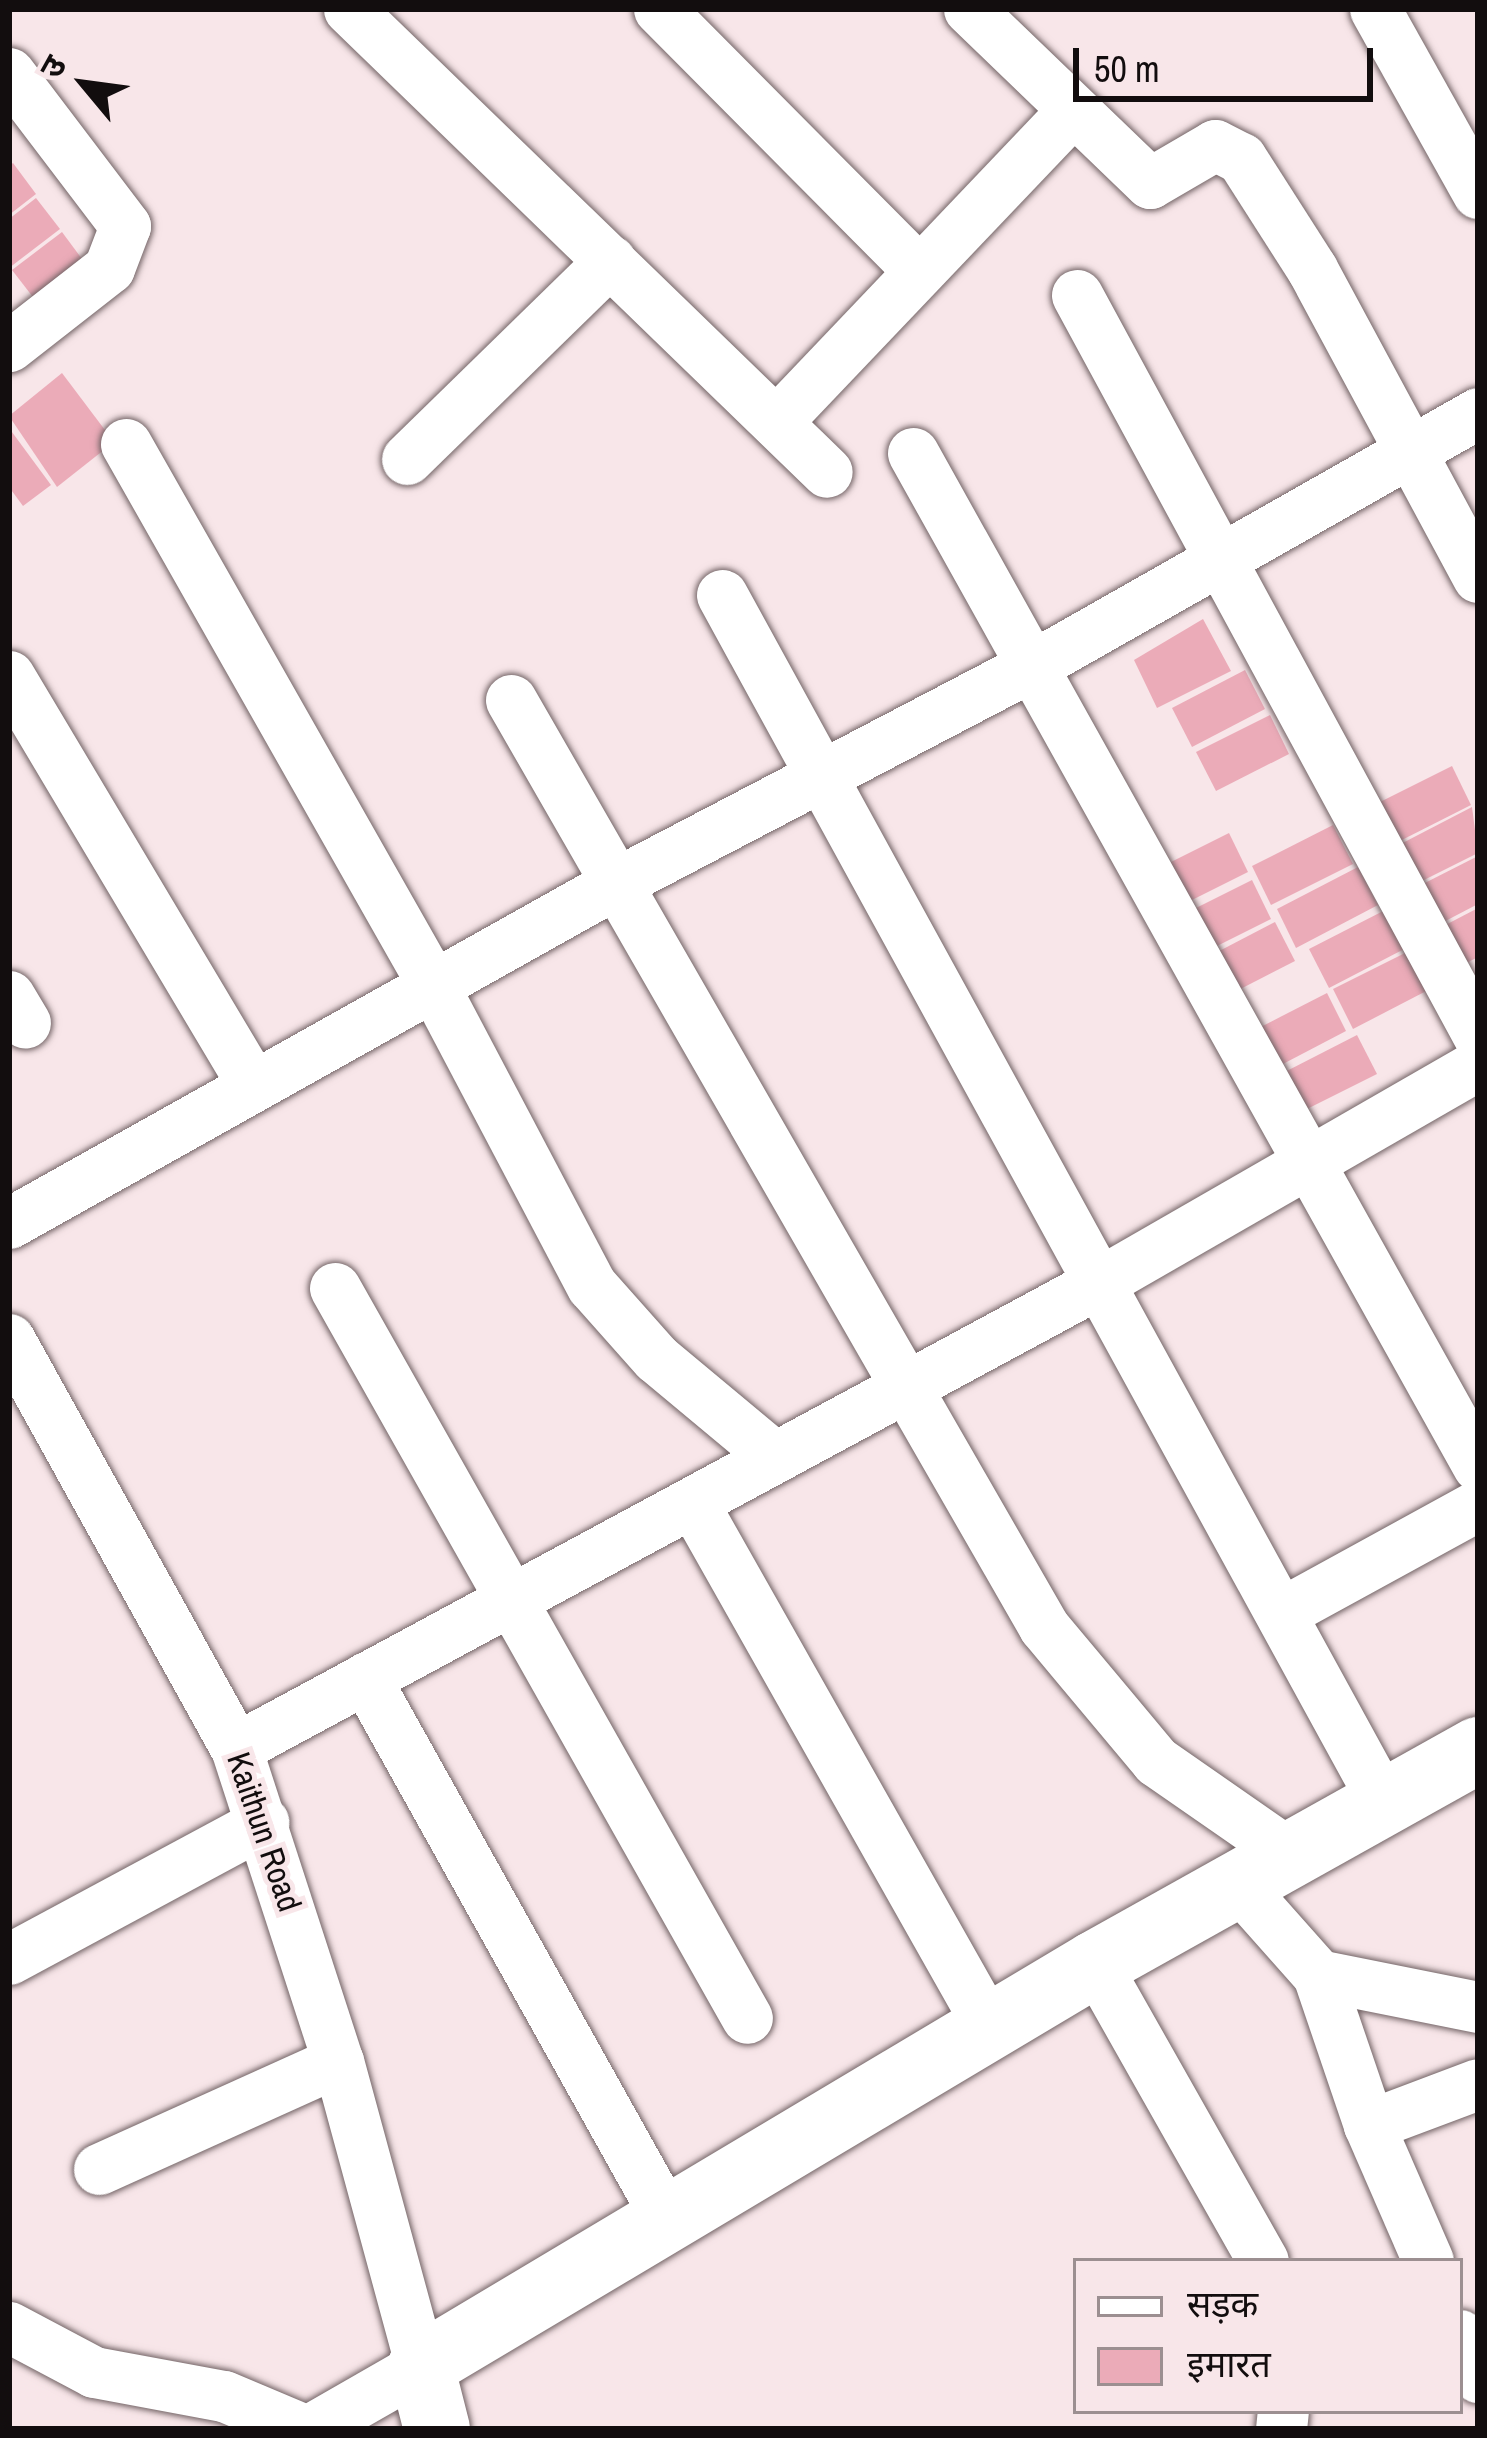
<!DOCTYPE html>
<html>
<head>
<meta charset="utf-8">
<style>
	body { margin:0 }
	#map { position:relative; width:1487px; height:2438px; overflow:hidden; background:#f8e6e9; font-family:"Archivo Narrow","Noto Sans Devanagari",sans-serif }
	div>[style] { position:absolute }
	.building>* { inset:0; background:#ebabb8 }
	.roads { filter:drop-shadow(0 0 3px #736466) drop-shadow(0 0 3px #736466) }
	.minor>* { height:51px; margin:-25.5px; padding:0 25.5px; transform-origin:25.5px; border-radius:25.5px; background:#fff }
	.major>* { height:66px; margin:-33px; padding:0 33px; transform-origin:33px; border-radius:33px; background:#fff }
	span { translate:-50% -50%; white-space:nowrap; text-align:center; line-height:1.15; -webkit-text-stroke:10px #f8e6e9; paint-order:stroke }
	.street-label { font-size:33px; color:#120d0e }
	.frame { position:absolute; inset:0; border:12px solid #120d0e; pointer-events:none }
	.legend { position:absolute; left:1073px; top:2258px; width:390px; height:156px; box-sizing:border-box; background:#f8e6e9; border:3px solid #9c8f91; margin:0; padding:15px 21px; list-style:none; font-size:36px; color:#120d0e }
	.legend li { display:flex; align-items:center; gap:24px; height:60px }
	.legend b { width:60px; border:3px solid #9c8f91 }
	.north { position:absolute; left:24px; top:24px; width:120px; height:120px; -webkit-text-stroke:9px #f8e6e9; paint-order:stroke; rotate:299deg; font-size:33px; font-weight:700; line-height:48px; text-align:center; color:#120d0e }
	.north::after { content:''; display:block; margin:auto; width:42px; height:54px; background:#120d0e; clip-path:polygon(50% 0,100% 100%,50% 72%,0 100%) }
	.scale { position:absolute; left:1073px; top:48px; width:300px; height:54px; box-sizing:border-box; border:6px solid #120d0e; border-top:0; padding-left:15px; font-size:36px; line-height:42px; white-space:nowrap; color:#120d0e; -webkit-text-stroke:9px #f8e6e9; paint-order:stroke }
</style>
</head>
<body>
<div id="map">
	<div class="building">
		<i style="clip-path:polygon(13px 163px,36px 194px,9px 215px,9px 166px)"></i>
		<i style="clip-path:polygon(36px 198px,60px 229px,9px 268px,9px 219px)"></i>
		<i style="clip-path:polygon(62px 232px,85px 263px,36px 301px,12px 270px)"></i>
		<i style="clip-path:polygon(62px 373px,114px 442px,57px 487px,9px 416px)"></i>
		<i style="clip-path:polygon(9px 428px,51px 485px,23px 506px,9px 487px)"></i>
		<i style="clip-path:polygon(1203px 619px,1231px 671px,1157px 708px,1134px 660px)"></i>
		<i style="clip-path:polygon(1245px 670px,1265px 709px,1192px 747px,1172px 708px)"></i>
		<i style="clip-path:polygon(1270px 715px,1289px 754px,1216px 791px,1196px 752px)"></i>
		<i style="clip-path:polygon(1452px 766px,1471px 805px,1390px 846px,1370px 807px)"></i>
		<i style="clip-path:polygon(1472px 807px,1478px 853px,1410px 887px,1391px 849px)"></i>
		<i style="clip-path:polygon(1333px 825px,1353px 864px,1271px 905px,1252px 866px)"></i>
		<i style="clip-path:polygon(1229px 833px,1248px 872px,1174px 909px,1155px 870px)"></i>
		<i style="clip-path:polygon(1478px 856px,1478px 904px,1432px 928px,1413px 889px)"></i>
		<i style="clip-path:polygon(1358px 867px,1378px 905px,1296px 948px,1277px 909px)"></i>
		<i style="clip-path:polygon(1252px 880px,1271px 919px,1197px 956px,1178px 917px)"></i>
		<i style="clip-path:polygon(1391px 907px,1410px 946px,1329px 988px,1309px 949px)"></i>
		<i style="clip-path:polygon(1478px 908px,1478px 957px,1451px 971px,1432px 932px)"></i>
		<i style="clip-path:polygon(1275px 922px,1295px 961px,1221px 999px,1202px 960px)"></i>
		<i style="clip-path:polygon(1415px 948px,1434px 987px,1353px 1029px,1333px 989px)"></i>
		<i style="clip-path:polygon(1327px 993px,1346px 1031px,1264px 1074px,1245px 1035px)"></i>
		<i style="clip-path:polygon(1357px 1035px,1377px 1074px,1295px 1115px,1275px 1077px)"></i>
	</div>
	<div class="roads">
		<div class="minor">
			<i style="left:349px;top:9px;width:665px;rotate:44.09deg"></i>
			<i style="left:659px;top:9px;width:369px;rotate:45.2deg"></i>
			<i style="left:969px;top:9px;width:251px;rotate:43.9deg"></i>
			<i style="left:1150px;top:183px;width:75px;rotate:-30.3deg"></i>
			<i style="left:1215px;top:145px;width:29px;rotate:27deg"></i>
			<i style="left:1241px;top:158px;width:132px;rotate:57.4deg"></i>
			<i style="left:1312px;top:269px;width:350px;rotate:61.7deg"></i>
			<i style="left:1375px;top:9px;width:211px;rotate:60.8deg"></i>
			<i style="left:9px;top:73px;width:192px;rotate:52.8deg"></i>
			<i style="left:125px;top:226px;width:45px;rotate:110.9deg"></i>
			<i style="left:109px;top:268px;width:127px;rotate:142deg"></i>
			<i style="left:1077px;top:295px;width:842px;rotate:61.55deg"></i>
			<i style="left:776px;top:422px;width:429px;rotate:-46.4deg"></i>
			<i style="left:126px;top:444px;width:622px;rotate:60.43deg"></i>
			<i style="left:433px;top:985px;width:340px;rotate:62.2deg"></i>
			<i style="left:592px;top:1286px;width:96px;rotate:48.4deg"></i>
			<i style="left:656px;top:1358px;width:155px;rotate:39.8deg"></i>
			<i style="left:913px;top:453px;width:1160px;rotate:60.85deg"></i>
			<i style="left:407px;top:459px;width:284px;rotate:-44.3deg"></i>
			<i style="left:722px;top:595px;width:1378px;rotate:61.28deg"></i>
			<i style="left:9px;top:676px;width:476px;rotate:59.2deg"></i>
			<i style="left:511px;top:700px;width:1069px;rotate:60.1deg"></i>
			<i style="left:1044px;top:1627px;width:175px;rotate:50.1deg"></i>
			<i style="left:1156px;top:1761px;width:165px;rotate:34.8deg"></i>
			<i style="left:9px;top:996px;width:31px;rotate:59deg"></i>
			<i style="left:9px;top:1223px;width:700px;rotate:-29.24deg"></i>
			<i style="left:620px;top:881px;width:465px;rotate:-27.6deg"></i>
			<i style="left:1032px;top:666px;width:513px;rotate:-29.56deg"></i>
			<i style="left:335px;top:1288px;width:838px;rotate:60.56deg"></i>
			<i style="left:9px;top:1339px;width:468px;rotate:61deg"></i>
			<i style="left:236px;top:1748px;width:329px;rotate:72deg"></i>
			<i style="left:338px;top:2061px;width:316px;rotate:74.8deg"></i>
			<i style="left:421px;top:2366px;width:127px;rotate:150.2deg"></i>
			<i style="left:694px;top:1505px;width:600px;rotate:60.53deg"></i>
			<i style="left:1281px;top:1613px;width:225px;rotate:-28.7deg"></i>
			<i style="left:365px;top:1678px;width:620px;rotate:60.83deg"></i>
			<i style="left:236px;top:1748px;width:984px;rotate:-28.34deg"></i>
			<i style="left:1102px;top:1281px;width:434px;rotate:-29.9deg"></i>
			<i style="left:1240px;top:1887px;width:118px;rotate:48.4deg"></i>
			<i style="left:1318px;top:1975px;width:158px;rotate:71.2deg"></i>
			<i style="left:1369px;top:2125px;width:148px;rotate:66.5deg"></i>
			<i style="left:9px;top:1959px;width:289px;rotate:-28.3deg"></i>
			<i style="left:1095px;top:1964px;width:341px;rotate:60.5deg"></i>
			<i style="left:1318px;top:1975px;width:163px;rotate:11.3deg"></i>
			<i style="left:1369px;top:2125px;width:116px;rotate:-20.6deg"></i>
			<i style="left:99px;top:2169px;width:262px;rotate:-24.3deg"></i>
			<i style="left:9px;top:2327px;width:96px;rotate:27.9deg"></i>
			<i style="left:94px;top:2372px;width:132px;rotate:10.5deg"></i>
			<i style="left:224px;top:2396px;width:85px;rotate:22.9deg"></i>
			<i style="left:1460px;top:2335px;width:46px;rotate:66.8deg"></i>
			<i style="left:1281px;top:2429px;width:18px;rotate:-84deg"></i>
		</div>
		<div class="major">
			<i style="left:437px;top:2429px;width:65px;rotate:-104.3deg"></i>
			<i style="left:421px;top:2366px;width:785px;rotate:-30.81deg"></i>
			<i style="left:1095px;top:1964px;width:439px;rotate:-29.2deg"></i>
		</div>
	</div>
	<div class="street-label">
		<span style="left:264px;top:1832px;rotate:71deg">Kaithun Road</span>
	</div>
	<div class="frame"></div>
	<ul class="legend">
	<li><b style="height:15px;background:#fff"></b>सड़क</li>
	<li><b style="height:33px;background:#ebabb8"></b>इमारत</li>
	</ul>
	<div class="north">उ</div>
	<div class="scale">50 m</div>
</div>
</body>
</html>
